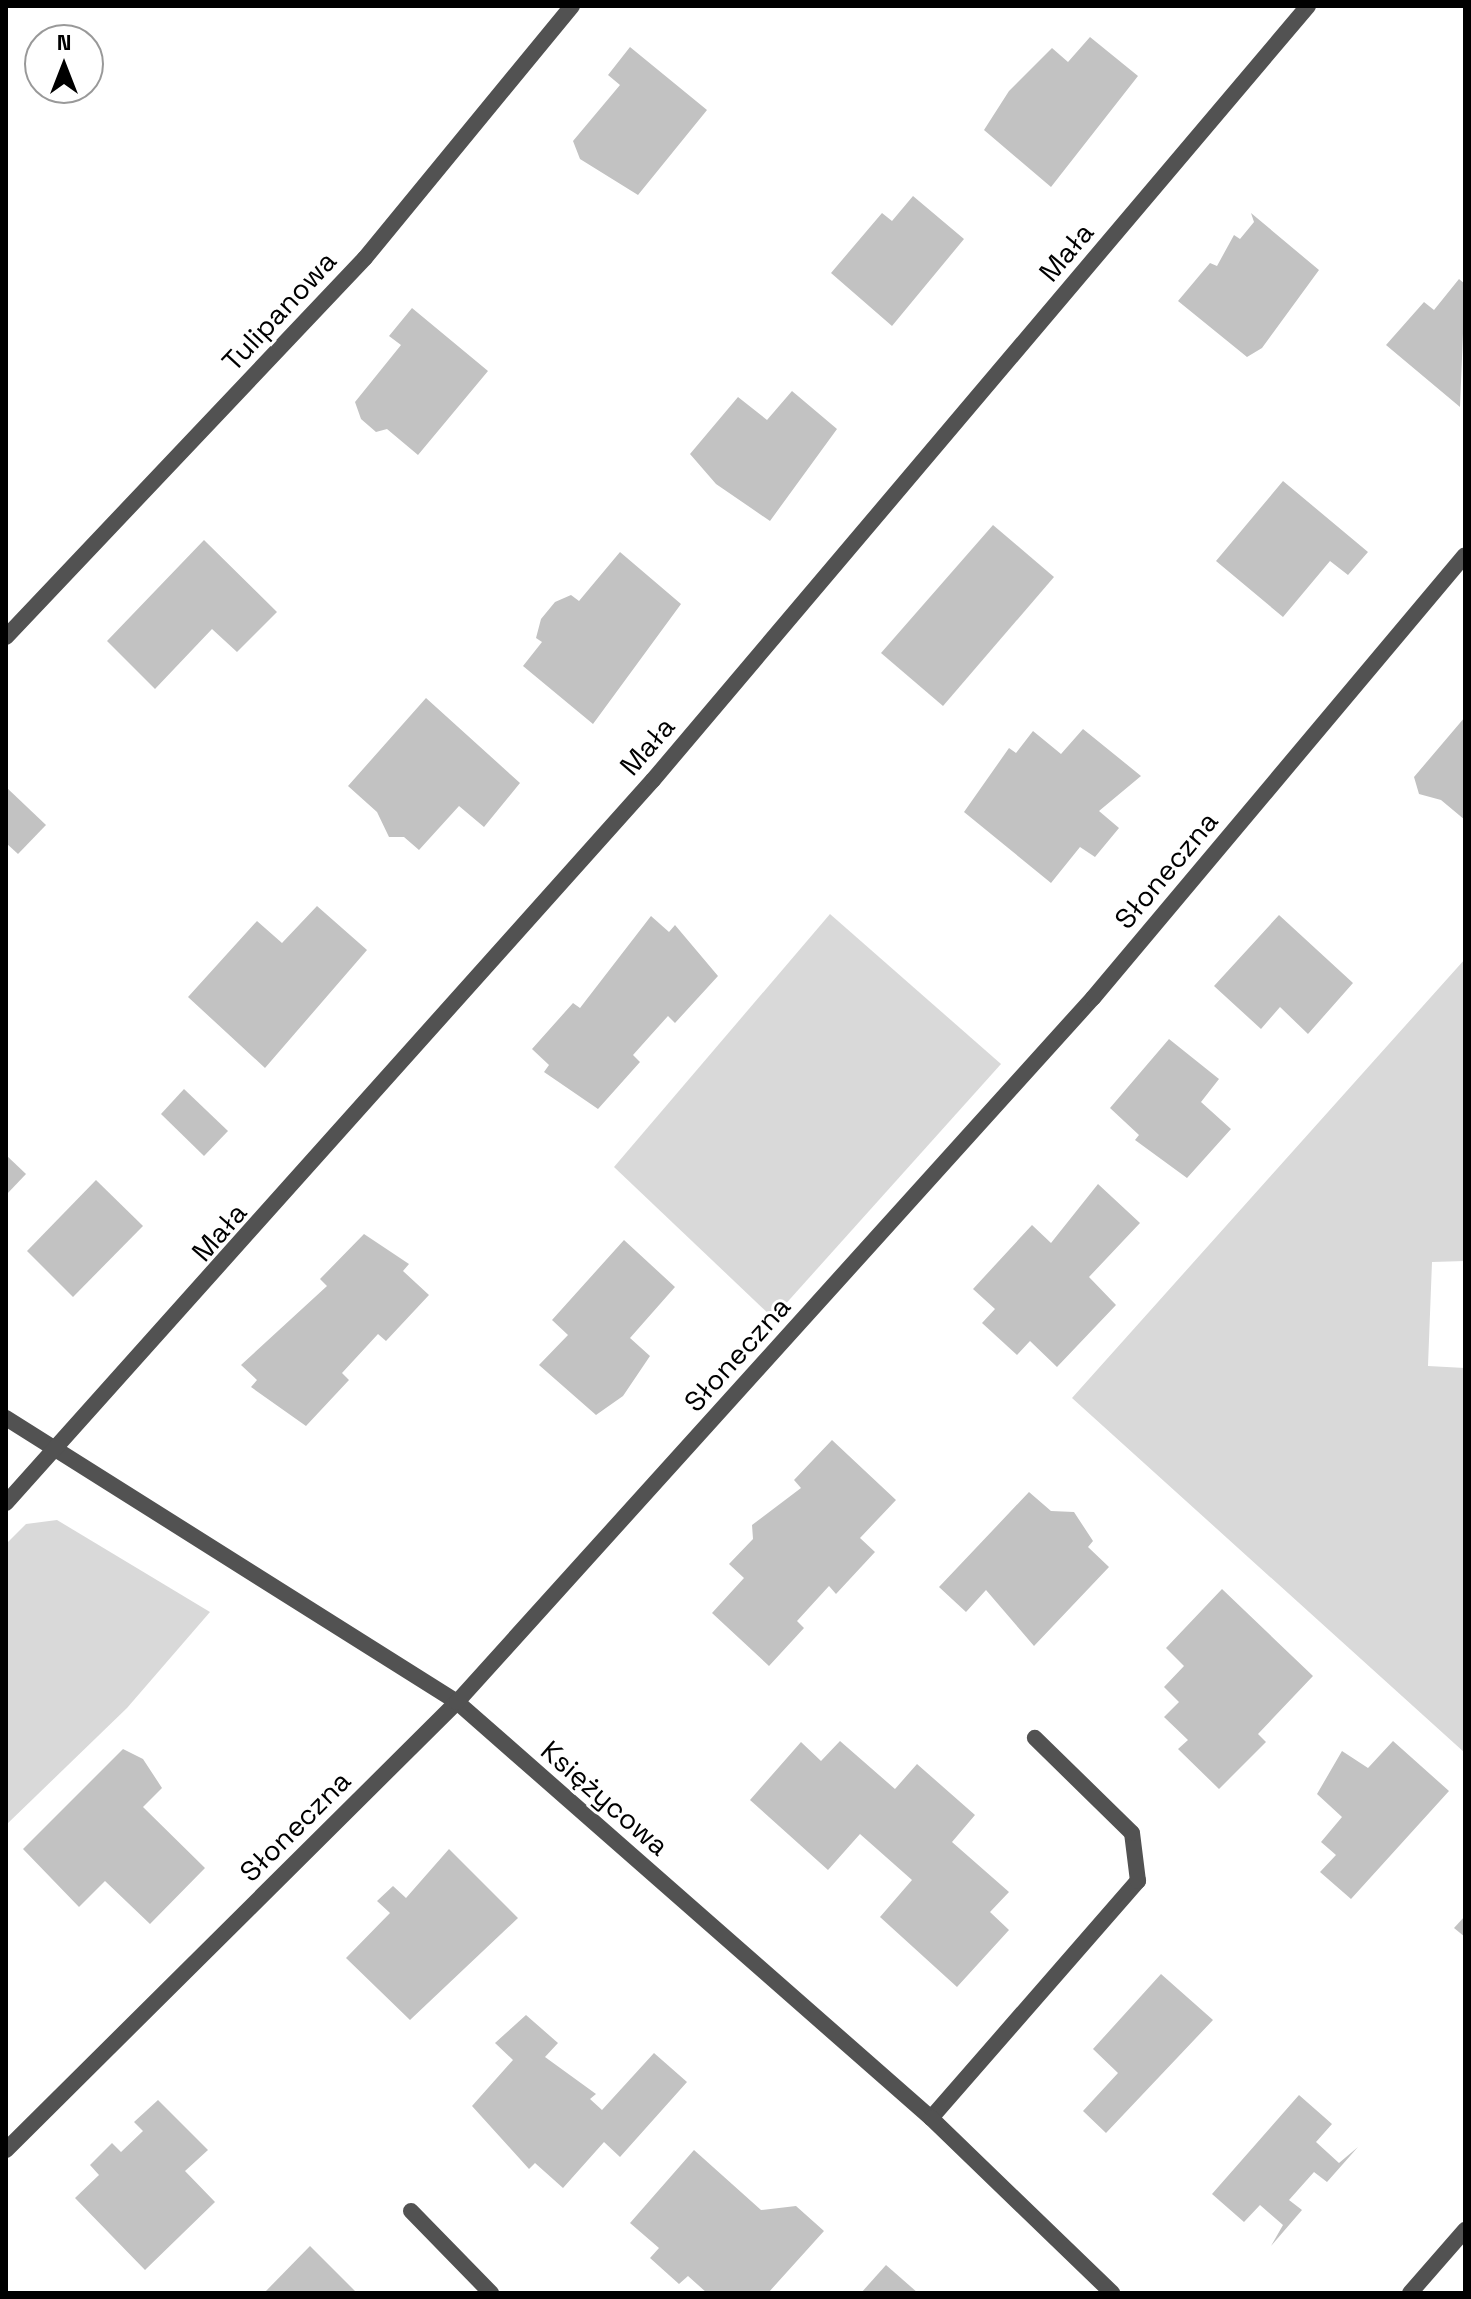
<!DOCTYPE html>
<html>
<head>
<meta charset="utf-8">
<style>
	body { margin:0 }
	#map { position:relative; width:1471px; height:2299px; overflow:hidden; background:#fff; font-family:"Space Grotesk",sans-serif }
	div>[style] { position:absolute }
	.green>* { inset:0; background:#d9d9d9 }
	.building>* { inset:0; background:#c2c2c2 }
	.lane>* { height:16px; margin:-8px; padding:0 8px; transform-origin:8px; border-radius:8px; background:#525252 }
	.street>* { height:16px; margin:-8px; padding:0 8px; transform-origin:8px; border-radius:8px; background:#525252 }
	span { translate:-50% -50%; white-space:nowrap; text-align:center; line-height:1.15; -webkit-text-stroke:6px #fff; paint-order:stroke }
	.street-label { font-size:28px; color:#000 }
	.frame { position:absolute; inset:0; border:8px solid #000; pointer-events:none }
	.north { position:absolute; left:24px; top:24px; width:80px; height:80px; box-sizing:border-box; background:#fff; border:2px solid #999; border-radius:50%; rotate:0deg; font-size:22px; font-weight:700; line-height:32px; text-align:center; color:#000 }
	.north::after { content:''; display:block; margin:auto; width:28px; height:36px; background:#000; clip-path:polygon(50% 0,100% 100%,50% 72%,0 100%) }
</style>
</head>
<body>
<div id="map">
	<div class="green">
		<i style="clip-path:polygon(830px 914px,1001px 1064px,773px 1318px,614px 1167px)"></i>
		<i style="clip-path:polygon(1465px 959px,1465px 1261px,1432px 1262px,1428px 1366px,1465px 1368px,1465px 1753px,1072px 1398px)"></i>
		<i style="clip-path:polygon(57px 1520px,210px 1612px,127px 1708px,6px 1825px,6px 1544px,26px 1524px)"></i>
	</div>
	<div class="building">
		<i style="clip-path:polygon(1090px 37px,1138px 76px,1051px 187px,984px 130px,1009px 91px,1052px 48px,1068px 62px)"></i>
		<i style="clip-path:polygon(630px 47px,707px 110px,638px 195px,580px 159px,573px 141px,620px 85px,608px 75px)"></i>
		<i style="clip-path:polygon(913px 196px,964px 239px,892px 326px,831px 273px,882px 213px,892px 221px)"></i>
		<i style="clip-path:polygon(1251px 213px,1319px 270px,1262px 348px,1247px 357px,1178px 301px,1210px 263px,1217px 266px,1234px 235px,1240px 239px,1254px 222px)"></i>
		<i style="clip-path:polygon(1459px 279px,1465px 284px,1460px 407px,1386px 345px,1424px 302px,1434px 310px)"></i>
		<i style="clip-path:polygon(412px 308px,488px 371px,418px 455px,387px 429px,376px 432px,361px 419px,355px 402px,401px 345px,389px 336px)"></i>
		<i style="clip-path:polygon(792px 391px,837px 429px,770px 521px,716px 484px,690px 454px,738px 397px,767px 420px)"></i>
		<i style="clip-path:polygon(1283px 481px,1368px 552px,1348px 575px,1330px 561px,1283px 617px,1216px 561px)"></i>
		<i style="clip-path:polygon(993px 525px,1054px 577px,943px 706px,881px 653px)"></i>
		<i style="clip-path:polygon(204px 540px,277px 612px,237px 652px,212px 629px,155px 689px,107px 641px)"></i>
		<i style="clip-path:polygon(620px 552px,681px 604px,593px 724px,523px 666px,542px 642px,536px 638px,541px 619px,555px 602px,571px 595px,579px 601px)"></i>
		<i style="clip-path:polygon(426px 698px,520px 783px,484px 827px,459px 806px,419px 850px,404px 837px,389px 837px,377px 812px,348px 786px)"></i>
		<i style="clip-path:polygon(1465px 717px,1465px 820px,1441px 800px,1419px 794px,1414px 777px)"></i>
		<i style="clip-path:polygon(1083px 729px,1141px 776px,1099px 811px,1119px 828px,1095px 857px,1080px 847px,1051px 883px,964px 812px,1009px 748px,1016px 753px,1033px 731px,1061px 754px)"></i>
		<i style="clip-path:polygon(6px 787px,46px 825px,18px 854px,6px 843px)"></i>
		<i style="clip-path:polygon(317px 906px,367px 950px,265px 1068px,188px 997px,257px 921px,282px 943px)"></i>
		<i style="clip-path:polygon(1279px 915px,1353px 983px,1308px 1034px,1280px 1007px,1261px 1029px,1214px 986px)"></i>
		<i style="clip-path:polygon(651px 916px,669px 932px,675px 925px,718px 976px,675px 1023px,668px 1016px,650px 1036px,633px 1055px,640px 1062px,598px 1109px,544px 1072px,549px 1065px,532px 1049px,573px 1003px,580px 1008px)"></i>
		<i style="clip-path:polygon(1169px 1039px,1219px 1079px,1201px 1102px,1231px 1129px,1187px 1178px,1135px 1140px,1139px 1135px,1110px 1108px)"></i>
		<i style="clip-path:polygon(184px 1089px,228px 1131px,204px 1156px,161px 1114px)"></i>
		<i style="clip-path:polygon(6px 1155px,26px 1174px,6px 1195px)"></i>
		<i style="clip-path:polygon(96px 1180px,143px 1226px,73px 1297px,27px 1251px)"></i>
		<i style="clip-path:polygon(1098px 1184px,1140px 1223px,1089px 1277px,1116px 1305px,1057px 1367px,1030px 1341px,1017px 1355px,982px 1323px,995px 1309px,973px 1289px,1032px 1225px,1051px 1243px)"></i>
		<i style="clip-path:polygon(364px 1234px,409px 1264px,403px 1271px,429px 1295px,386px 1341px,378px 1334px,342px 1373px,349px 1380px,306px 1426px,251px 1387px,257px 1380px,241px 1365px,327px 1286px,320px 1279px)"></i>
		<i style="clip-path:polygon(624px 1240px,675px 1287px,630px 1338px,650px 1356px,623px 1396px,596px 1415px,539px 1365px,568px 1335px,552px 1320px)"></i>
		<i style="clip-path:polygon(832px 1440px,896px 1500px,860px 1538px,875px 1552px,836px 1594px,829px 1586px,797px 1621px,804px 1628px,769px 1666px,712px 1613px,744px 1578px,729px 1564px,753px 1539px,752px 1525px,801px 1488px,794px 1480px)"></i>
		<i style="clip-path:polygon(1029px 1492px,1051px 1511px,1074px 1512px,1093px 1541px,1088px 1547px,1109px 1567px,1034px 1646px,986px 1590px,966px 1612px,939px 1587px)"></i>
		<i style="clip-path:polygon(1222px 1589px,1313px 1676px,1258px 1734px,1266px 1742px,1219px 1789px,1178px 1749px,1188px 1740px,1164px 1717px,1179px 1702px,1164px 1687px,1184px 1666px,1166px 1648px)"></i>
		<i style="clip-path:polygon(840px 1741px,895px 1789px,917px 1764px,975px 1815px,952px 1842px,1009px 1892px,990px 1912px,1009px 1930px,957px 1987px,880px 1917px,912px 1880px,860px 1834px,828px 1870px,750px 1800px,801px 1742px,821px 1761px)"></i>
		<i style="clip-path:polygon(1393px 1741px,1449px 1791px,1351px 1899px,1320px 1872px,1336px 1855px,1321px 1842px,1342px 1817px,1317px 1794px,1342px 1751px,1368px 1768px)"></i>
		<i style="clip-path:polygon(123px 1749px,143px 1759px,162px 1788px,143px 1807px,205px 1868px,150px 1924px,105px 1881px,79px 1907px,23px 1849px)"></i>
		<i style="clip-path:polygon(449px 1849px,518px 1918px,410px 2020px,346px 1958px,390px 1913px,377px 1901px,393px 1886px,406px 1898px)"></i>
		<i style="clip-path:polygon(1465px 1916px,1465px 1937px,1454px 1928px)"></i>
		<i style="clip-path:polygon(1161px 1974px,1213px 2020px,1106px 2133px,1083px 2111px,1118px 2073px,1093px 2049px)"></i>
		<i style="clip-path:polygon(526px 2015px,558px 2043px,545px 2057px,596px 2094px,590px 2099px,602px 2110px,654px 2053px,687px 2082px,620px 2157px,604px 2142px,563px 2188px,535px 2163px,529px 2169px,472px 2106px,513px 2060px,495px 2043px)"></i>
		<i style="clip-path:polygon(1299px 2095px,1332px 2124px,1316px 2142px,1339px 2163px,1358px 2147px,1327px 2182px,1314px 2172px,1289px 2200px,1302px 2210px,1271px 2246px,1283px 2225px,1260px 2205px,1244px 2222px,1212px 2194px)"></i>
		<i style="clip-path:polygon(158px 2100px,208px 2150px,185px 2171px,215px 2202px,145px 2270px,75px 2198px,99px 2175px,90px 2165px,112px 2143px,121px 2152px,143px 2131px,134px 2122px)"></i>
		<i style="clip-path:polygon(694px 2150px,761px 2210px,796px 2206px,824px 2231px,768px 2293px,707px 2293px,688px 2276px,679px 2284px,650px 2258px,659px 2248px,630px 2223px)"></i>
		<i style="clip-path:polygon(310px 2246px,357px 2293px,264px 2293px)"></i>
		<i style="clip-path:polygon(886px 2265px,918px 2293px,861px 2293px)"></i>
	</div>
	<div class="lane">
		<i style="left:931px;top:2118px;width:315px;rotate:-48.9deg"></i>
		<i style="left:1138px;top:1881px;width:48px;rotate:-97.1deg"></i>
		<i style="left:1132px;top:1833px;width:136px;rotate:-135.6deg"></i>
		<i style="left:411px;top:2211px;width:115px;rotate:45.7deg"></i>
	</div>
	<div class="street">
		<i style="left:6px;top:637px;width:522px;rotate:-46.55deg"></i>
		<i style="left:365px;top:258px;width:326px;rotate:-50.6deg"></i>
		<i style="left:6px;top:1418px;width:533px;rotate:32.2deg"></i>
		<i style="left:457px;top:1702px;width:631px;rotate:41.27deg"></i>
		<i style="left:931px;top:2118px;width:252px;rotate:44deg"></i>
		<i style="left:6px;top:1503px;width:970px;rotate:-48.18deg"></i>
		<i style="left:653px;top:780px;width:1014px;rotate:-49.76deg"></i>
		<i style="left:6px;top:2150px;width:636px;rotate:-44.81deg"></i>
		<i style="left:457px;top:1702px;width:949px;rotate:-47.91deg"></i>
		<i style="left:1093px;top:998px;width:578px;rotate:-49.98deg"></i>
		<i style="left:1410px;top:2293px;width:84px;rotate:-48.9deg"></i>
	</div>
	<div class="street-label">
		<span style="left:1066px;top:252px;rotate:-50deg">Mała</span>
		<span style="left:279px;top:311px;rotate:-47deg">Tulipanowa</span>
		<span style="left:647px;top:746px;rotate:-49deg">Mała</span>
		<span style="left:1166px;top:870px;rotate:-50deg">Słoneczna</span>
		<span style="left:219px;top:1232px;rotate:-49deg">Mała</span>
		<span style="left:737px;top:1354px;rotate:-48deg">Słoneczna</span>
		<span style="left:605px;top:1798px;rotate:41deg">Księżycowa</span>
		<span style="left:295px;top:1826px;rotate:-45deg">Słoneczna</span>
	</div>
	<div class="frame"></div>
	<div class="north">N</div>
</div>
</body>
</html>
